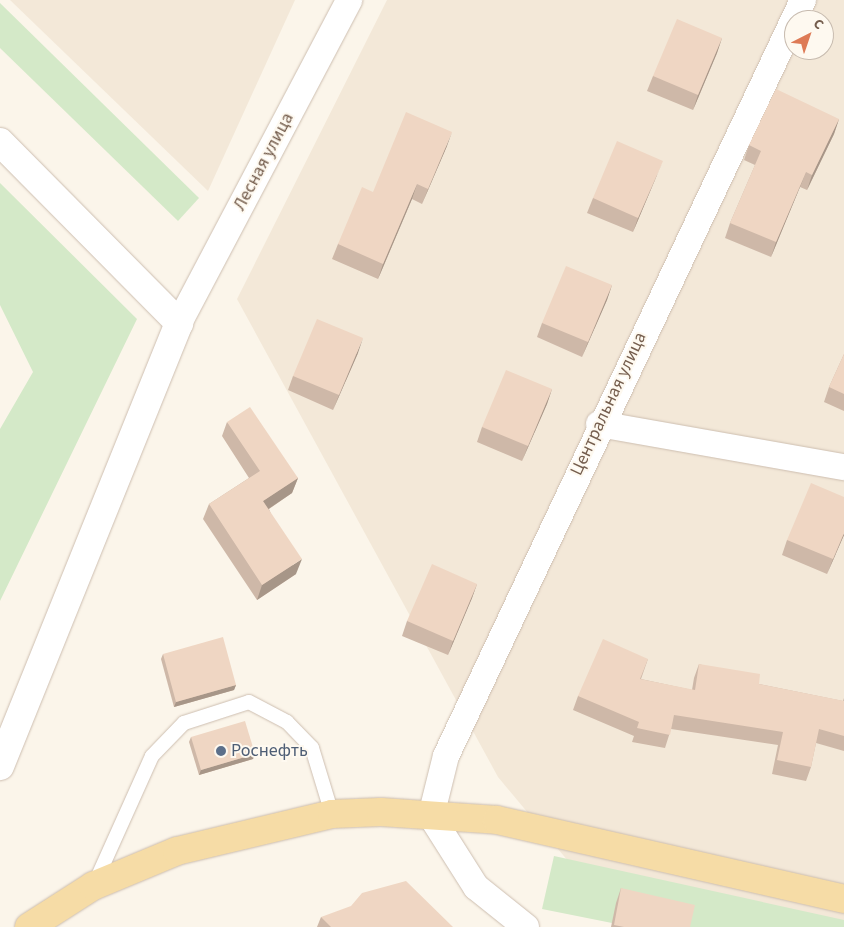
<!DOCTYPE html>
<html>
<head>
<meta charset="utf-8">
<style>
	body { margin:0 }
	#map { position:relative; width:844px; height:927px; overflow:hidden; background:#fbf5ea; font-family:"Source Sans 3",sans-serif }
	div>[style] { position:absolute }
	.residential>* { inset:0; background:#f3e8d8 }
	.green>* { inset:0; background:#d4e9c8 }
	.roads { filter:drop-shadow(0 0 1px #cdbeb0) drop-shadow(0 0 1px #cdbeb0) }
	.lane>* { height:14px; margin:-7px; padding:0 7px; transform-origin:7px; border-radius:7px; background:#fff }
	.street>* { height:26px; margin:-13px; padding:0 13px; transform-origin:13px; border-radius:13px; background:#fff }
	.secondary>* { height:28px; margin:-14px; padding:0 14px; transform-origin:14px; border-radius:14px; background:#fff }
	.primary>* { height:28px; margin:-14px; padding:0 14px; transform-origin:14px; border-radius:14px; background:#f6dca6 }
	.wall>* { inset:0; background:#ceb8a8 }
	.shaded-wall>* { inset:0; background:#a79688 }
	.building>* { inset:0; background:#efd6c3 }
	.dots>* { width:14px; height:14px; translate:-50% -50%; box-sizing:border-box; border:2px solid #fef9f0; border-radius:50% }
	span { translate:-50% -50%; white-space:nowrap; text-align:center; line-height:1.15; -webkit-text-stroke:4px #fef9f0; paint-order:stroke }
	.street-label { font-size:18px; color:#755e4e }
	.service-label { font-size:18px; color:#4e5e75 }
	.left { translate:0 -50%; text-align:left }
	.north { position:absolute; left:784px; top:10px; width:50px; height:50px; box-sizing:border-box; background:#fef9f0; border:1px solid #c7bbaf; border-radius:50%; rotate:41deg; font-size:14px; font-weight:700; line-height:20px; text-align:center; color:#755e4e }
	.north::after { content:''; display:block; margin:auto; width:18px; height:22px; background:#de7b56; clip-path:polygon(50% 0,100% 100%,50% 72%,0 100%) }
</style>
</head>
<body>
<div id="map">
	<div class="residential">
		<i style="clip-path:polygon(10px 0,295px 0,208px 191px)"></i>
		<i style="clip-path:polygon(evenodd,387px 0,844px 0,844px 927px,623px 927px,498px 777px,237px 299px,387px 0,794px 20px,824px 20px,824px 50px,794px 50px,794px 20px)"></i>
	</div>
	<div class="green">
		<i style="clip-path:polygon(0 3px,199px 198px,178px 221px,0 48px)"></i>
		<i style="clip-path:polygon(0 183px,137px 319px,0 601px,0 429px,33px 372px,0 305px)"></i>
		<i style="clip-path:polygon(554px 856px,844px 920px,844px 927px,632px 927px,542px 909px)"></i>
	</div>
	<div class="roads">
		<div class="lane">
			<i style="left:94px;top:885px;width:141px;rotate:-65.8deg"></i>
			<i style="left:152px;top:756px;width:46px;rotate:-45.9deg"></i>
			<i style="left:184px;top:723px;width:68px;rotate:-17.9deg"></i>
			<i style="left:249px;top:702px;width:43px;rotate:27.8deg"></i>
			<i style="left:287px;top:722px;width:36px;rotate:46deg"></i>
			<i style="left:312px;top:748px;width:69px;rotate:73.1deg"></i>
		</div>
		<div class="street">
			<i style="left:179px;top:323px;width:365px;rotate:-62.2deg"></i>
			<i style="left:599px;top:424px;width:249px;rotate:10deg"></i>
			<i style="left:526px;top:927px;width:64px;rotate:-141.3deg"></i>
			<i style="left:476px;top:887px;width:84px;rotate:-122.4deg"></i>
			<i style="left:431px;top:816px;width:62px;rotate:-76deg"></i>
			<i style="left:446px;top:756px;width:836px;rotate:-64.72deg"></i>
		</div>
		<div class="secondary">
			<i style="left:0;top:142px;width:255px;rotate:45.3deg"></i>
			<i style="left:179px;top:323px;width:478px;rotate:112deg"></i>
		</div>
		<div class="primary">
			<i style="left:29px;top:927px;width:76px;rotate:-32.6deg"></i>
			<i style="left:93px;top:886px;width:91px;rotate:-22.6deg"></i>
			<i style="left:177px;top:851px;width:159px;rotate:-13.4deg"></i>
			<i style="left:332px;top:814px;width:49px;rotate:-2.3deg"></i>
			<i style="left:381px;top:812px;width:116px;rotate:3.9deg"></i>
			<i style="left:497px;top:820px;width:356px;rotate:12.8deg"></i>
		</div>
	</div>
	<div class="wall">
		<i style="clip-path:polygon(722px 38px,717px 53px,693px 110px,647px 91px,653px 76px)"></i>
		<i style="clip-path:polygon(839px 119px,834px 134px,807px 190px,800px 187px,771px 257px,725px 238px,730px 223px,755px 165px,744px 160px,749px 145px)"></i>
		<i style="clip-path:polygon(447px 146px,422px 204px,412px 199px,378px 279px,332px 259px,338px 244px)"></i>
		<i style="clip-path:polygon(657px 175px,633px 232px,587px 213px,593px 198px)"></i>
		<i style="clip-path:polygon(612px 285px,607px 300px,582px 357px,537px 337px,542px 323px)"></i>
		<i style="clip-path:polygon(358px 353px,333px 410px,288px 390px,293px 376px)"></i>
		<i style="clip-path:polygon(844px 354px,844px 411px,824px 402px,829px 387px)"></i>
		<i style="clip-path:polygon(552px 389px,547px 404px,522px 461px,477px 442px,482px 427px)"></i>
		<i style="clip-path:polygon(227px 422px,298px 478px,292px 493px,269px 509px,296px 574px,257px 600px,203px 519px,209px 504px,249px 478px,222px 436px)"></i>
		<i style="clip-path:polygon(844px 535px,827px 574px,782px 555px,787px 540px)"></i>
		<i style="clip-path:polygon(477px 584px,472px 598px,448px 655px,402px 636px,407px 621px)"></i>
		<i style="clip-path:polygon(163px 654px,236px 685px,234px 690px,174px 707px,161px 659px)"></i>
		<i style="clip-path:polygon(648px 659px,641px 679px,692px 690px,694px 678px,699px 664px,759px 684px,843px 701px,844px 698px,844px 751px,816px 743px,811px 767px,806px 781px,772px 774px,778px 745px,671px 729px,665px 748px,632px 742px,634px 736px,573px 710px,578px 696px)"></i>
		<i style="clip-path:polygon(191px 737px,255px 754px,253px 759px,199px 775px,189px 742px)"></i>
		<i style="clip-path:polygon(621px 888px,690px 927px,611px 927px,616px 903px)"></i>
		<i style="clip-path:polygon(321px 917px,453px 927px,317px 927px)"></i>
	</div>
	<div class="shaded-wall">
		<i style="clip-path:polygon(722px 38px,717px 53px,693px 110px,698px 95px)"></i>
		<i style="clip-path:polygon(839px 119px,834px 134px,807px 190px,812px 175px)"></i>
		<i style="clip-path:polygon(452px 132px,447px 146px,422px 204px,428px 189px)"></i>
		<i style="clip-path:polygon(663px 161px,657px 175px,633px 232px,638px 218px)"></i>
		<i style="clip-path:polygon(806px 172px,800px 187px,771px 257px,776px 242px)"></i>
		<i style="clip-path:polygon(417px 184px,412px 199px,378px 279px,383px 264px)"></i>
		<i style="clip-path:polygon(612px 285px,607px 300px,582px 357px,588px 342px)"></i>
		<i style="clip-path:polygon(363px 338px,358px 353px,333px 410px,339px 395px)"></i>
		<i style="clip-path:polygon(552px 389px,547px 404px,522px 461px,528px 446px)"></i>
		<i style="clip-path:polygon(298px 478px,292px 493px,258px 516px,263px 501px)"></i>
		<i style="clip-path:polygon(844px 533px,844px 535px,827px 574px,833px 559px)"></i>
		<i style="clip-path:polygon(302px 559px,296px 574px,257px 600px,262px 585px)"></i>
		<i style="clip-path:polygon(477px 584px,472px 598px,448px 655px,453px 641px)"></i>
		<i style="clip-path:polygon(236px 685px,234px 690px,174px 707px,176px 702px)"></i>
		<i style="clip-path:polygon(255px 754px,253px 759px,199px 775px,201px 770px)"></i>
	</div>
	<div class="building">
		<i style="clip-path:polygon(677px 19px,722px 38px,698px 95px,653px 76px)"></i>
		<i style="clip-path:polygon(776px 89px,839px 119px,812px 175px,806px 172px,776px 242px,730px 223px,761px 151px,749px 145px)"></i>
		<i style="clip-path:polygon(406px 112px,452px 132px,428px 189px,417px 184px,383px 264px,338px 244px,362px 187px,373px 192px)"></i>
		<i style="clip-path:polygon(617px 141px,663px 161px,638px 218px,593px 198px)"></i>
		<i style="clip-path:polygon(566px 266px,612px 285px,588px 342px,542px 323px)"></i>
		<i style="clip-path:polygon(317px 319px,363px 338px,339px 395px,293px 376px)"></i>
		<i style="clip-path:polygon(844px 354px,844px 394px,829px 387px)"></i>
		<i style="clip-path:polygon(506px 370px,552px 389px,528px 446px,482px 427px)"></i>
		<i style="clip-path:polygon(250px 407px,298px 478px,263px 501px,302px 559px,262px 585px,209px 504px,260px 471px,227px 422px)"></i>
		<i style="clip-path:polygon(811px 483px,844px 497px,844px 533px,833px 559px,787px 540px)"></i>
		<i style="clip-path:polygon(432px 564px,477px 584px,453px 641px,407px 621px)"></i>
		<i style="clip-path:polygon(223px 637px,236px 685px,176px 702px,163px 654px)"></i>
		<i style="clip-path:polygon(603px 639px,648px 659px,640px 679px,695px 690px,699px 664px,760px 674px,759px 684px,844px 701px,844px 736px,819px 729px,811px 767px,777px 760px,783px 732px,674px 715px,670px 735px,637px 728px,639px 722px,578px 696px)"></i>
		<i style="clip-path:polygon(245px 721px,255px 754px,201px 770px,191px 737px)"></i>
		<i style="clip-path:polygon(406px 881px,453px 927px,331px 927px,321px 917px,351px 906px,362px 893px)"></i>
		<i style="clip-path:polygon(621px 888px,695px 905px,690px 927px,624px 927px,614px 925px)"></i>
	</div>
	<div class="dots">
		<i style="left:221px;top:751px;background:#5c6f8a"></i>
	</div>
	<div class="street-label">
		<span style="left:264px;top:162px;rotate:-62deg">Лесная улица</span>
		<span style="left:609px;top:404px;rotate:-65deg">Центральная улица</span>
	</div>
	<div class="service-label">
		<span class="left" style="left:231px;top:751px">Роснефть</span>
	</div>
	<div class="north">С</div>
</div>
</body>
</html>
